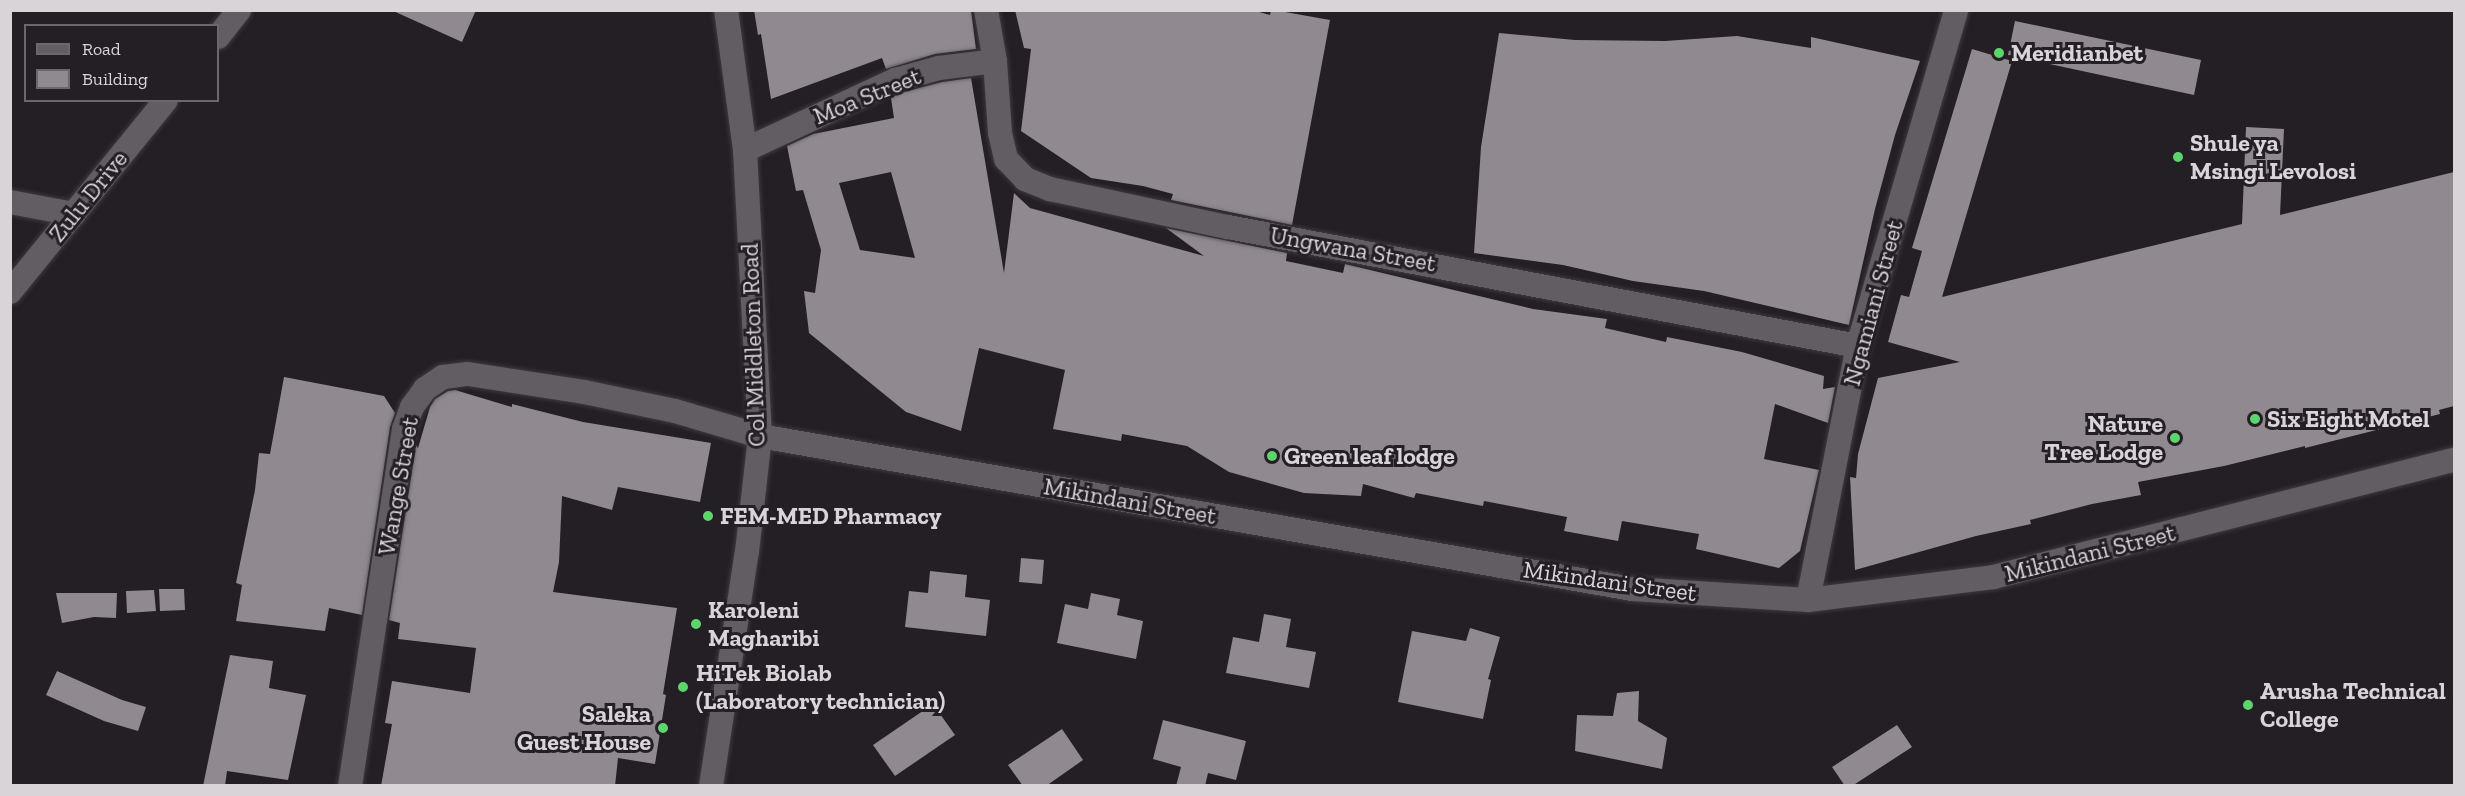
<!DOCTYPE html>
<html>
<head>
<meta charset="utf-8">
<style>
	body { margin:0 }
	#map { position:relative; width:2465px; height:796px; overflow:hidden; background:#241f24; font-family:"Zilla Slab",serif }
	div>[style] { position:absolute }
	.building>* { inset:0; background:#908a90 }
	.roads { filter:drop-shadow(0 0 2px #3e3a3e) drop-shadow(0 0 2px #3e3a3e) }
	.street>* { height:24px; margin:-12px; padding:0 12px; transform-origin:12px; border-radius:12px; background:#625d62 }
	.dots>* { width:16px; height:16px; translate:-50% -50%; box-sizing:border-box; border:3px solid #241f24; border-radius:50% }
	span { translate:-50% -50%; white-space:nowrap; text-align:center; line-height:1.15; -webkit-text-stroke:6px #241f24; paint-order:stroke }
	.poi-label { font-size:24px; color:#d8d4d8; font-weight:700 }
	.left { translate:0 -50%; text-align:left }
	.right { translate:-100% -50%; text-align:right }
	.street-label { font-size:24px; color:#d8d4d8 }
	.frame { position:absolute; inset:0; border:12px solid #d8d4d8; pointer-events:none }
	.legend { position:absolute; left:24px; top:24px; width:195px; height:78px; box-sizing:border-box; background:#241f24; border:2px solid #6c676c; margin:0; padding:8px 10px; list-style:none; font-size:18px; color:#d8d4d8 }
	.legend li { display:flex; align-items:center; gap:12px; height:30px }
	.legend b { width:30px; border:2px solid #6c676c }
</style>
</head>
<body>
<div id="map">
	<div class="building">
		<i style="clip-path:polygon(391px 10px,476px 10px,462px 42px)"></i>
		<i style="clip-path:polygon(754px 10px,971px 10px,976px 49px,935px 54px,886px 69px,882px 58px,771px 99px,761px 34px,758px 35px)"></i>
		<i style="clip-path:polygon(1015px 10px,1252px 10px,1270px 15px,1271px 10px,1274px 10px,1330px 20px,1292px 225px,1171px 200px,1173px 194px,1143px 186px,1091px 178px,1021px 131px,1031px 49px,1024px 48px)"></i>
		<i style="clip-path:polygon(2015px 21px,2201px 60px,2194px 95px,2008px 55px)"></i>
		<i style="clip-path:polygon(1499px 33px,1575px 40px,1665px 41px,1737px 36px,1811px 48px,1811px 37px,1920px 61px,1895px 135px,1875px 209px,1849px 325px,1704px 291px,1633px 281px,1563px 265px,1474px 253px,1481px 147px)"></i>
		<i style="clip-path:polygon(1972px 49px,2012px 61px,1942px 297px,2242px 224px,2246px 127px,2284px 129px,2280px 215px,2454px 172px,2454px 406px,2439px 410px,2440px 414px,2305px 448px,2305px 446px,2224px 466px,2138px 482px,2141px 495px,2092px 504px,2030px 520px,2031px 524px,1976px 536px,1855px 570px,1850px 477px,1856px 478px,1858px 454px,1878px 378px,1960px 362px,1888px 342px,1901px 295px,1909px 297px,1922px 251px,1912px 248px)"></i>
		<i style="clip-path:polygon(evenodd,971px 78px,1004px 273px,1014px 193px,1030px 208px,1204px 256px,1166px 228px,1287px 253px,1286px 261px,1343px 273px,1345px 264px,1533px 309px,1607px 319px,1605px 328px,1666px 342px,1667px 337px,1742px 352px,1824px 376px,1823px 389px,1835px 387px,1828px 423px,1775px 404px,1764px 459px,1819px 470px,1800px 551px,1779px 568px,1696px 549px,1699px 534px,1622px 521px,1618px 541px,1564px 531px,1567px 517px,1484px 501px,1483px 506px,1416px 493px,1414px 498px,1363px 484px,1361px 496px,1304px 493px,1229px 472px,1187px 446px,1122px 434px,1121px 441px,1053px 429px,1065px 370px,979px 348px,961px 431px,906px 412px,809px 333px,804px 291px,815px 293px,821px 250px,803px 190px,796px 191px,787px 146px,813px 134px,894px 118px,891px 98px,900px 93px,942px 82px,971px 78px,891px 172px,915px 258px,860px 250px,839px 183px,891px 172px)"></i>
		<i style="clip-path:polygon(284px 377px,384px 396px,395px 413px,390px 427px,362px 615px,329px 608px,325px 631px,236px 621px,242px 585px,236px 583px,255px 490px,259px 453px,270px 454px)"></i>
		<i style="clip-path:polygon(455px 390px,512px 407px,512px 404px,583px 422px,711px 443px,700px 502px,618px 487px,612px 510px,562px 496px,559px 562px,553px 592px,677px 608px,663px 694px,666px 695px,655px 764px,618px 758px,615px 786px,381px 786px,392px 724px,385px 723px,392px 681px,470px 693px,476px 648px,398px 639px,400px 623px,389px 620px,416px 445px,418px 448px,430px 407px,435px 399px,448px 391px)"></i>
		<i style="clip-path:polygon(1021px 558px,1044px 560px,1042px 584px,1019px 582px)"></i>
		<i style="clip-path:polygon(930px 571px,967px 575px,965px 597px,990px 600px,986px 636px,905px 627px,909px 591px,928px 593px)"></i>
		<i style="clip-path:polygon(159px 589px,184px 589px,185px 610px,160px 611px)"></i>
		<i style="clip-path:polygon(154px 590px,156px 611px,127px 613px,126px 591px)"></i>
		<i style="clip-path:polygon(56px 593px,117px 593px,116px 618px,94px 617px,62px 623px)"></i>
		<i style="clip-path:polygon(1091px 593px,1120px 599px,1117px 615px,1143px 621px,1136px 659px,1057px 643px,1065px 604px,1088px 609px)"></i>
		<i style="clip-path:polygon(1264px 614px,1291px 619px,1286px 647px,1316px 652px,1309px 688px,1226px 673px,1233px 637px,1259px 642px)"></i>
		<i style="clip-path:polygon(1470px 628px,1500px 637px,1488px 679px,1491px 680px,1483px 719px,1398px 702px,1412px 631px,1466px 641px)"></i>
		<i style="clip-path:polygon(230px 655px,273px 661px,269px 688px,306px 695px,288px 780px,227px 771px,225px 786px,203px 786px)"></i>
		<i style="clip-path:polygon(57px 671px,122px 700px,146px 707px,138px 731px,104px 721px,46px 695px)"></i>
		<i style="clip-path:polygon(1639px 691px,1638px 721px,1667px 738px,1662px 769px,1575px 751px,1577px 715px,1613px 716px,1617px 693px)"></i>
		<i style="clip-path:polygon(933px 704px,955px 735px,895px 776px,873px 745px)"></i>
		<i style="clip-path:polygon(1163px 720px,1246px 741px,1236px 780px,1208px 773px,1205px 786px,1176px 786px,1181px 767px,1153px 759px)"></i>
		<i style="clip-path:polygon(1897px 725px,1912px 747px,1852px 786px,1845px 786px,1832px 767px)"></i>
		<i style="clip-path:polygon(1062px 729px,1083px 760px,1046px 786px,1023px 786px,1008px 765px)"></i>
	</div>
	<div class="roads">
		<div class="street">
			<i style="left:986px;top:10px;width:52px;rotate:80deg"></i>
			<i style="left:995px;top:61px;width:72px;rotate:86deg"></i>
			<i style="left:1000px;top:133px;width:27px;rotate:77deg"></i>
			<i style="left:1006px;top:159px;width:28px;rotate:46deg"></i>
			<i style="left:1025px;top:179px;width:27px;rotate:22deg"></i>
			<i style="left:1050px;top:189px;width:182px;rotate:12.1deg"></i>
			<i style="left:1228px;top:227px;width:641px;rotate:10.7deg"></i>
			<i style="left:218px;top:37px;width:34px;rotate:-52deg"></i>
			<i style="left:745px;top:150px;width:166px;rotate:-25deg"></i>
			<i style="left:895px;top:80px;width:46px;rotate:-15.3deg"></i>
			<i style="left:939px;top:68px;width:56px;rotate:-7.1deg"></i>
			<i style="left:10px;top:202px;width:65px;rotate:10.6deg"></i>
			<i style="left:10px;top:292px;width:247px;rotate:-50.9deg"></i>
			<i style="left:1808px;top:600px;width:259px;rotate:-78.9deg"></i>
			<i style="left:1858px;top:346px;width:350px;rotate:-73.7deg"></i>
			<i style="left:350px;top:786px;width:361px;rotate:-81.4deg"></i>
			<i style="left:404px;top:429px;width:23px;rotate:-70deg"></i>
			<i style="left:412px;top:407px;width:22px;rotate:-54deg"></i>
			<i style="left:425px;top:389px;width:22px;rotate:-34deg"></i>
			<i style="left:443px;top:377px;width:25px;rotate:-7deg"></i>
			<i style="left:468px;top:374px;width:117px;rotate:8.8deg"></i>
			<i style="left:584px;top:392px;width:93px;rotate:11.8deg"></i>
			<i style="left:675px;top:411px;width:89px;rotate:16.4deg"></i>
			<i style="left:760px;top:436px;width:885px;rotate:9.95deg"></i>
			<i style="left:1632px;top:589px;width:176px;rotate:3.6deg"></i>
			<i style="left:1808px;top:600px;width:187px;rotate:-7deg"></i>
			<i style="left:1994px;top:577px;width:475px;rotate:-14.3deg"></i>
			<i style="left:711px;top:786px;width:237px;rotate:-81.3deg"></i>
			<i style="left:747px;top:552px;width:117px;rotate:-83.6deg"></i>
			<i style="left:760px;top:436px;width:286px;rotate:-93deg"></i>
			<i style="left:745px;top:150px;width:141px;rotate:-97.7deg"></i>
		</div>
	</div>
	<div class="dots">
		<i style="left:1999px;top:53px;background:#5dd56c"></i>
		<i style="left:2178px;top:157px;background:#5dd56c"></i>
		<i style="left:2255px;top:419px;background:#5dd56c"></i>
		<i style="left:2175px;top:438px;background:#5dd56c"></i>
		<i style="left:1272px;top:456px;background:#5dd56c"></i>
		<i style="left:708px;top:516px;background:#5dd56c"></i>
		<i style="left:696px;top:624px;background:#5dd56c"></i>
		<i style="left:683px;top:687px;background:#5dd56c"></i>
		<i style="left:2248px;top:705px;background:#5dd56c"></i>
		<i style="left:663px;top:728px;background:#5dd56c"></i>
	</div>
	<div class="poi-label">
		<span class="left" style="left:2011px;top:53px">Meridianbet</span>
		<span class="left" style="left:2190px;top:157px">Shule ya<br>Msingi Levolosi</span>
		<span class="left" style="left:2267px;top:419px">Six Eight Motel</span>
		<span class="right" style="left:2163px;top:438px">Nature<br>Tree Lodge</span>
		<span class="left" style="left:1284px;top:456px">Green leaf lodge</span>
		<span class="left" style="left:720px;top:516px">FEM-MED Pharmacy</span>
		<span class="left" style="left:708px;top:624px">Karoleni<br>Magharibi</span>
		<span class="left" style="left:696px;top:687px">HiTek Biolab<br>(Laboratory technician)</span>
		<span class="left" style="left:2260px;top:705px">Arusha Technical<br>College</span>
		<span class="right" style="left:651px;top:728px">Saleka<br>Guest House</span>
	</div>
	<div class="street-label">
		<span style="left:867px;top:96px;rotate:-22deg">Moa Street</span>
		<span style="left:88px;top:196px;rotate:-51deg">Zulu Drive</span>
		<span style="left:1353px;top:249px;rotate:10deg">Ungwana Street</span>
		<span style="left:1873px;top:303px;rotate:-75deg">Ngamiani Street</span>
		<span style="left:753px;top:345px;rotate:-92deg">Col Middleton Road</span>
		<span style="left:398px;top:486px;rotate:-80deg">Wange Street</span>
		<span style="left:1130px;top:501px;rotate:10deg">Mikindani Street</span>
		<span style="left:2090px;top:553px;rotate:-14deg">Mikindani Street</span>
		<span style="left:1610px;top:581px;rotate:8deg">Mikindani Street</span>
	</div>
	<div class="frame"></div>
	<ul class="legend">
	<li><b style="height:8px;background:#625d62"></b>Road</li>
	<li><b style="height:16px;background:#908a90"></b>Building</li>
	</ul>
</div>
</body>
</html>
